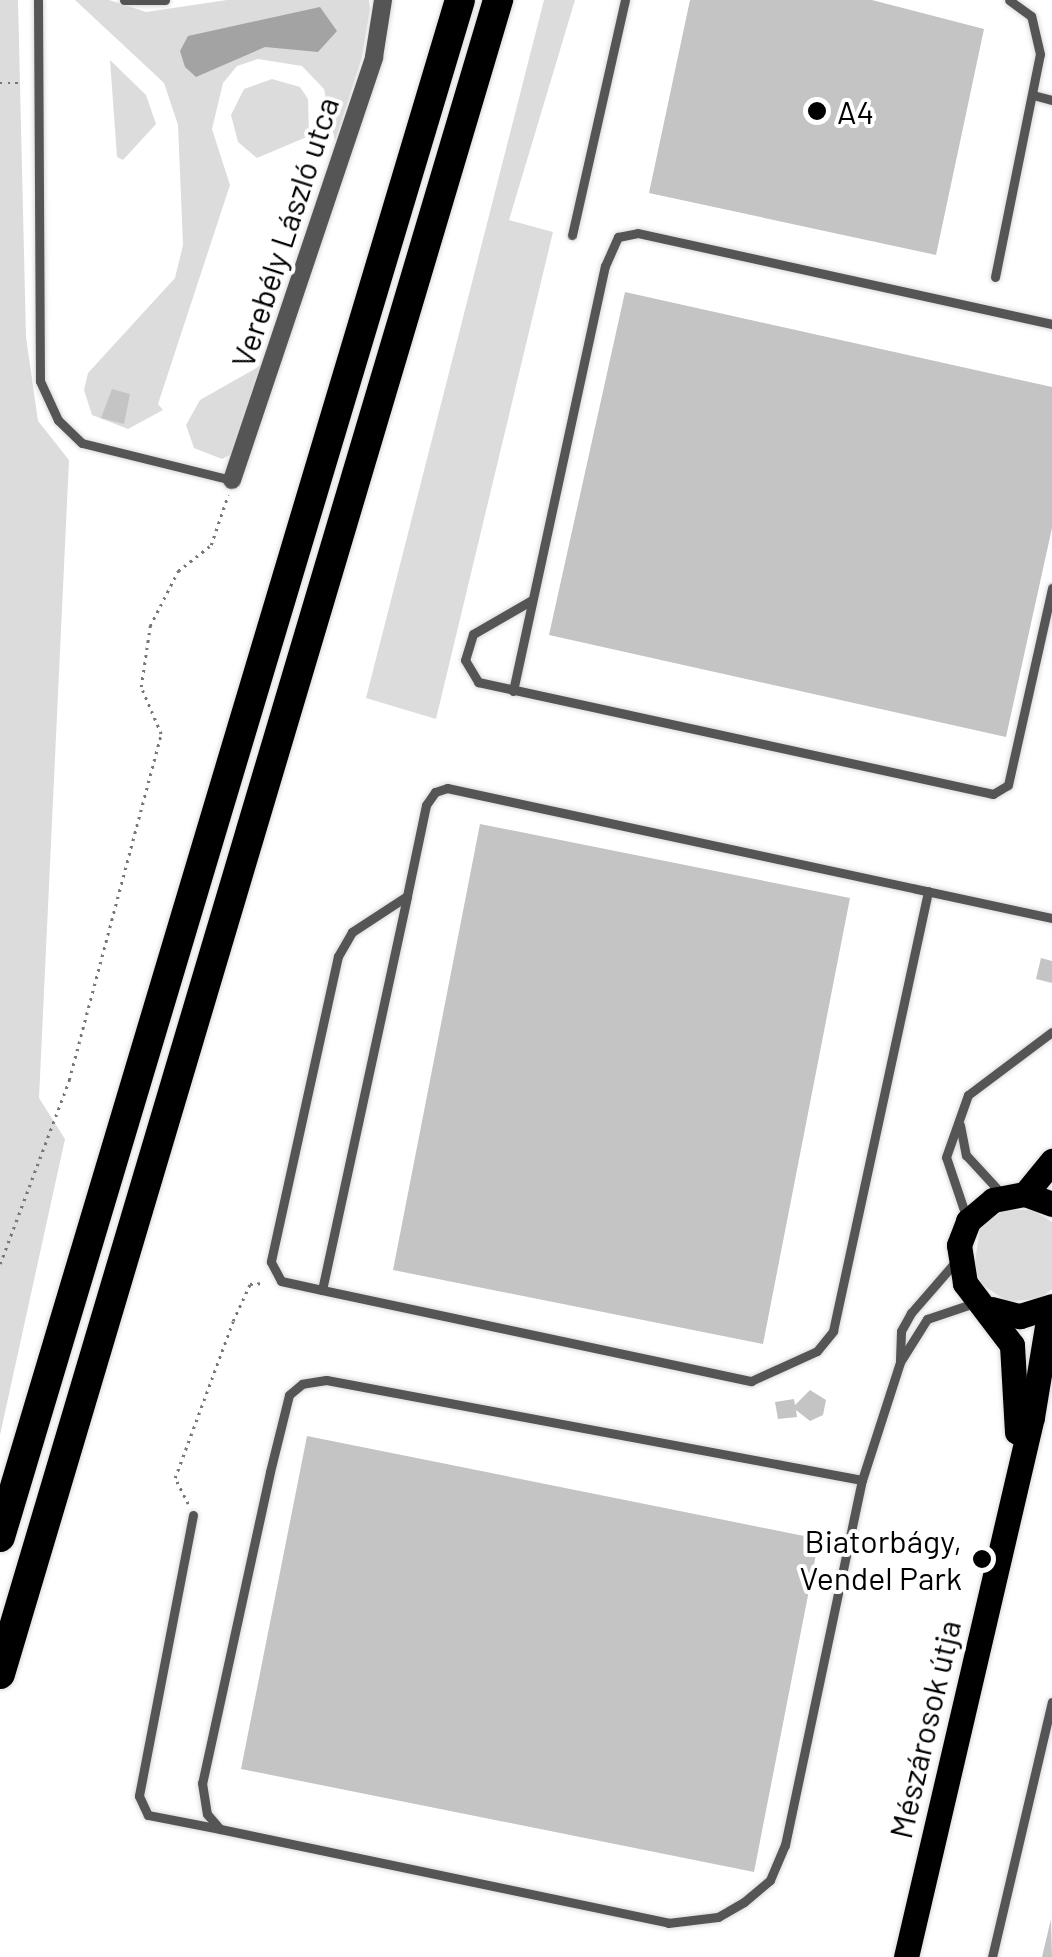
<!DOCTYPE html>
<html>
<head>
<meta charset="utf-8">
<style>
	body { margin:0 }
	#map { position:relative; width:1052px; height:1957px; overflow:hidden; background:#fff; font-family:Barlow,sans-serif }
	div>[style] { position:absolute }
	.green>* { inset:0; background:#dcdcdc }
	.water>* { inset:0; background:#a3a3a3 }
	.building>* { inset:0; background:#c4c4c4 }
	.path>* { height:2.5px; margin-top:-1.25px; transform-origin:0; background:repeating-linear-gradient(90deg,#777 0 2.5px,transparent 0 7.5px) }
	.roads { filter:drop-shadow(0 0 2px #dbdbdb) drop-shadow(0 0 2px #dbdbdb) }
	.service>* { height:9px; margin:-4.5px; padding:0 4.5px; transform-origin:4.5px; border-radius:4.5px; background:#555 }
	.minor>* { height:18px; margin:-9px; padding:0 9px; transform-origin:9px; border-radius:9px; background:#555 }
	.primary>* { height:25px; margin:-12.5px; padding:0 12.5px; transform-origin:12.5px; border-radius:12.5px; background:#000 }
	.motorway>* { height:30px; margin:-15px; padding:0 15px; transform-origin:15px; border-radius:15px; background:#000 }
	.dots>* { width:28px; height:28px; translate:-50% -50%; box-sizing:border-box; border:5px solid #fff; border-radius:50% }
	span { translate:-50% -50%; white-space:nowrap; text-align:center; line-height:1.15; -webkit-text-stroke:8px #fff; paint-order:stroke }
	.poi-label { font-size:32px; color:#000 }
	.left { translate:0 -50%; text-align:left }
	.right { translate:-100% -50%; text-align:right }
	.street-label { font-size:32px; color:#000 }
</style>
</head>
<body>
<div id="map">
	<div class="green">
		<i style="clip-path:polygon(0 0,18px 0,26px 337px,38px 421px,69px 460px,39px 1098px,65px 1139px,0 1435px)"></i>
		<i style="clip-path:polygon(75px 0,109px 0,146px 12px,227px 0,369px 0,370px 9px,362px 57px,335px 141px,324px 89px,302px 66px,258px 59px,237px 66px,223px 83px,212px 129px,230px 185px,158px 404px,163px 410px,128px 429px,92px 415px,84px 390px,88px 373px,175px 278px,183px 245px,178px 125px,164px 83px)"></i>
		<i style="clip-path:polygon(544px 0,575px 0,509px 220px,553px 232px,436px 719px,366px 698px)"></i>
		<i style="clip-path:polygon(110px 60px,146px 95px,156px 124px,123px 160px,117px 157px)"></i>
		<i style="clip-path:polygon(272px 79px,300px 87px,308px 99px,309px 136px,257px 158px,238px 142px,231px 115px,244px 89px)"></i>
		<i style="clip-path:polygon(273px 348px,238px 451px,222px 459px,194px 448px,186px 425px,200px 400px,260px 366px)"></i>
		<i style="clip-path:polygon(1004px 1210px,1033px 1210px,1052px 1222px,1052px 1289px,1041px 1298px,1008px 1302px,981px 1284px,974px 1269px,980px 1227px)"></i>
	</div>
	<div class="water">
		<i style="clip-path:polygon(320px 7px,337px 31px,318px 52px,265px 47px,196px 77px,185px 67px,180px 51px,188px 36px)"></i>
	</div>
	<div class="building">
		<i style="clip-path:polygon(690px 0,872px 0,984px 29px,936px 255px,649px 193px)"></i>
		<i style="clip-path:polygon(625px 292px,1052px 387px,1052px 528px,1006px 737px,549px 635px)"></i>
		<i style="clip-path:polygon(112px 389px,130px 394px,124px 424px,101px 418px)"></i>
		<i style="clip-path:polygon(480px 824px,850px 898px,763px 1344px,393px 1270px)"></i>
		<i style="clip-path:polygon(1041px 958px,1052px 961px,1052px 983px,1036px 979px)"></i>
		<i style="clip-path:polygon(810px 1390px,826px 1400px,823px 1415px,810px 1421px,796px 1410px,797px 1417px,778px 1419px,775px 1402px,794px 1399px,795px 1405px)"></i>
		<i style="clip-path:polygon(307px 1436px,819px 1539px,754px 1872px,241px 1769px)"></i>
		<i style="clip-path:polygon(1051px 1919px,1052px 1957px,1042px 1957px)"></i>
	</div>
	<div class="path">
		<i style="left:0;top:83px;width:23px"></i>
		<i style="left:0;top:1264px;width:197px;rotate:-69.4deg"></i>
		<i style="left:69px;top:1080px;width:358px;rotate:-75.1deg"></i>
		<i style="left:161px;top:734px;width:51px;rotate:-113.1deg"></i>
		<i style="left:141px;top:687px;width:62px;rotate:-81.6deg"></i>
		<i style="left:150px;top:626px;width:62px;rotate:-63deg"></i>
		<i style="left:178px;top:571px;width:42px;rotate:-38.2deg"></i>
		<i style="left:211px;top:545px;width:53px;rotate:-71.2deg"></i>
		<i style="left:188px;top:1504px;width:29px;rotate:-117deg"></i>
		<i style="left:175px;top:1478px;width:167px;rotate:-69.7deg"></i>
		<i style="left:233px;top:1321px;width:41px;rotate:-65.3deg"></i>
		<i style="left:250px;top:1284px;width:15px;rotate:-4deg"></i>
	</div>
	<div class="roads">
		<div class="service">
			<i style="left:38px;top:0;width:381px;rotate:89.7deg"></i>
			<i style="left:40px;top:381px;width:43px;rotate:65.2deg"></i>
			<i style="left:58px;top:420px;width:33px;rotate:44deg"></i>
			<i style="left:82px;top:443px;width:154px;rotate:13.9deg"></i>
			<i style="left:124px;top:0;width:41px"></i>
			<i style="left:1033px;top:95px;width:20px;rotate:15deg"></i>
			<i style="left:572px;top:235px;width:241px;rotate:-77.3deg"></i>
			<i style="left:995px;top:277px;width:227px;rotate:-78.6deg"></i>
			<i style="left:1040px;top:54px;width:39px;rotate:-103deg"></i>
			<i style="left:1031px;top:16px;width:27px;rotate:-144deg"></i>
			<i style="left:532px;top:600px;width:68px;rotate:150deg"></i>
			<i style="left:473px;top:634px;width:27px;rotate:107deg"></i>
			<i style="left:465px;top:660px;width:26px;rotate:59deg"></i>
			<i style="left:478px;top:682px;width:527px;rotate:12.27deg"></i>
			<i style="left:993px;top:794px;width:17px;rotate:-31deg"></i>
			<i style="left:1008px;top:785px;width:202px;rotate:-77.4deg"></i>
			<i style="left:513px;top:691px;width:435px;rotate:-77.8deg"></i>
			<i style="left:605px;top:266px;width:32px;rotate:-66deg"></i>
			<i style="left:618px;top:237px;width:20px;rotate:-11deg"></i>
			<i style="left:638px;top:233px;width:424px;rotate:12.4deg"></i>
			<i style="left:407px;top:896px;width:66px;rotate:146.8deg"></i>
			<i style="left:352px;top:932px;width:28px;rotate:120deg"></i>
			<i style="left:338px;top:956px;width:313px;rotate:102.4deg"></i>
			<i style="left:271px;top:1262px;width:21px;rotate:62deg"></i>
			<i style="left:281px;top:1281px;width:42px;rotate:12.4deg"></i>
			<i style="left:322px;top:1290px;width:403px;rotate:-77.8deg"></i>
			<i style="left:407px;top:896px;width:93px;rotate:-78.2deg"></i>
			<i style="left:426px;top:805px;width:16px;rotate:-55deg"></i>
			<i style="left:435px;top:792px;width:13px;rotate:-18deg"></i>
			<i style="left:447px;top:788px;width:619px;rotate:12.13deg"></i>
			<i style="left:960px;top:1125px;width:31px;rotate:79deg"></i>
			<i style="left:966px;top:1155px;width:53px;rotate:47.3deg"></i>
			<i style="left:967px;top:1219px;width:65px;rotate:-108.7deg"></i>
			<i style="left:946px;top:1157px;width:66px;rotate:-70.5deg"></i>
			<i style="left:968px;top:1095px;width:105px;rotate:-36.9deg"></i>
			<i style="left:322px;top:1290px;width:439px;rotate:12deg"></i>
			<i style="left:751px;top:1381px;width:72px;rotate:-24.4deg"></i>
			<i style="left:817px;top:1351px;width:26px;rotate:-51deg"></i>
			<i style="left:833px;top:1331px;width:450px;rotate:-77.8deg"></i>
			<i style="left:900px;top:1360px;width:29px;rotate:-88deg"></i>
			<i style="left:901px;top:1331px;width:21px;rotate:-61deg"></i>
			<i style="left:911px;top:1313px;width:70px;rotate:-49deg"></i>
			<i style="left:862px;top:1480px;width:545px;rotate:-169.43deg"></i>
			<i style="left:326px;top:1380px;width:24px;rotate:171deg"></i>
			<i style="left:302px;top:1384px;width:17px;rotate:140deg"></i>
			<i style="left:289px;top:1395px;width:79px;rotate:103.9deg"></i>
			<i style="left:270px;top:1472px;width:318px;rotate:102.3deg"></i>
			<i style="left:202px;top:1783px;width:31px;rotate:81deg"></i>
			<i style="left:207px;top:1814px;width:20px;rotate:49deg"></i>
			<i style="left:220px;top:1829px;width:458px;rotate:11.8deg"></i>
			<i style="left:668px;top:1923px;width:50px;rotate:-6.8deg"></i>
			<i style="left:718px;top:1917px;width:30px;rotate:-30deg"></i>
			<i style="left:744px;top:1902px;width:34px;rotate:-40deg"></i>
			<i style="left:770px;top:1880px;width:38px;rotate:-67deg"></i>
			<i style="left:785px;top:1845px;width:373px;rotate:-78.1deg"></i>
			<i style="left:862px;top:1480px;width:124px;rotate:-72.1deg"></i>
			<i style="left:900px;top:1362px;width:51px;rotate:-57.9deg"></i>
			<i style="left:927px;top:1319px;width:50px;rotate:-18.8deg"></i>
			<i style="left:193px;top:1515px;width:286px;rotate:100.9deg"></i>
			<i style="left:139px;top:1796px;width:21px;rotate:65deg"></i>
			<i style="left:148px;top:1815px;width:73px;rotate:11deg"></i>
			<i style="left:992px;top:1957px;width:262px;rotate:-76.8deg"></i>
		</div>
		<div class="minor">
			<i style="left:232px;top:480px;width:446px;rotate:-71.4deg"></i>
			<i style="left:374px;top:57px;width:58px;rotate:-81deg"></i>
		</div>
		<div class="primary">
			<i style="left:1025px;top:1194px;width:43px;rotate:-50.7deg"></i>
			<i style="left:991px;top:1309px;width:30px;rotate:14deg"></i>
			<i style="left:1020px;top:1316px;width:34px;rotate:-17deg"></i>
			<i style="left:1017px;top:1432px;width:87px;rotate:-93.3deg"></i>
			<i style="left:1012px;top:1345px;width:78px;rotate:-127.2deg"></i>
			<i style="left:965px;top:1283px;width:38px;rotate:-99deg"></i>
			<i style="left:959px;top:1245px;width:26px;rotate:-69deg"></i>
			<i style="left:968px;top:1221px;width:33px;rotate:-40deg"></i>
			<i style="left:993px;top:1200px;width:33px;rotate:-11deg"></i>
			<i style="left:1025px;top:1194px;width:29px;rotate:20deg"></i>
			<i style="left:906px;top:1957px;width:555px;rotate:-76.87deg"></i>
			<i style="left:1032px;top:1417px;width:110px;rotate:-80.6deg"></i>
		</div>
		<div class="motorway">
			<i style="left:0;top:1537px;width:1604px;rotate:-73.34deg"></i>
			<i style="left:0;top:1674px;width:1747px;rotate:-73.43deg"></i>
		</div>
	</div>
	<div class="dots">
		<i style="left:817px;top:111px;background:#000"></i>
		<i style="left:982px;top:1559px;background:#000"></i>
	</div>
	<div class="poi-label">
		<span class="left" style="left:837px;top:111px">A4</span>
		<span class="right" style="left:962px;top:1559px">Biatorbágy,<br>Vendel Park</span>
	</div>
	<div class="street-label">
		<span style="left:284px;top:232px;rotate:-72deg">Verebély László utca</span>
		<span style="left:924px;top:1729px;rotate:-77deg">Mészárosok útja</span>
	</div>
</div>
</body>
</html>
